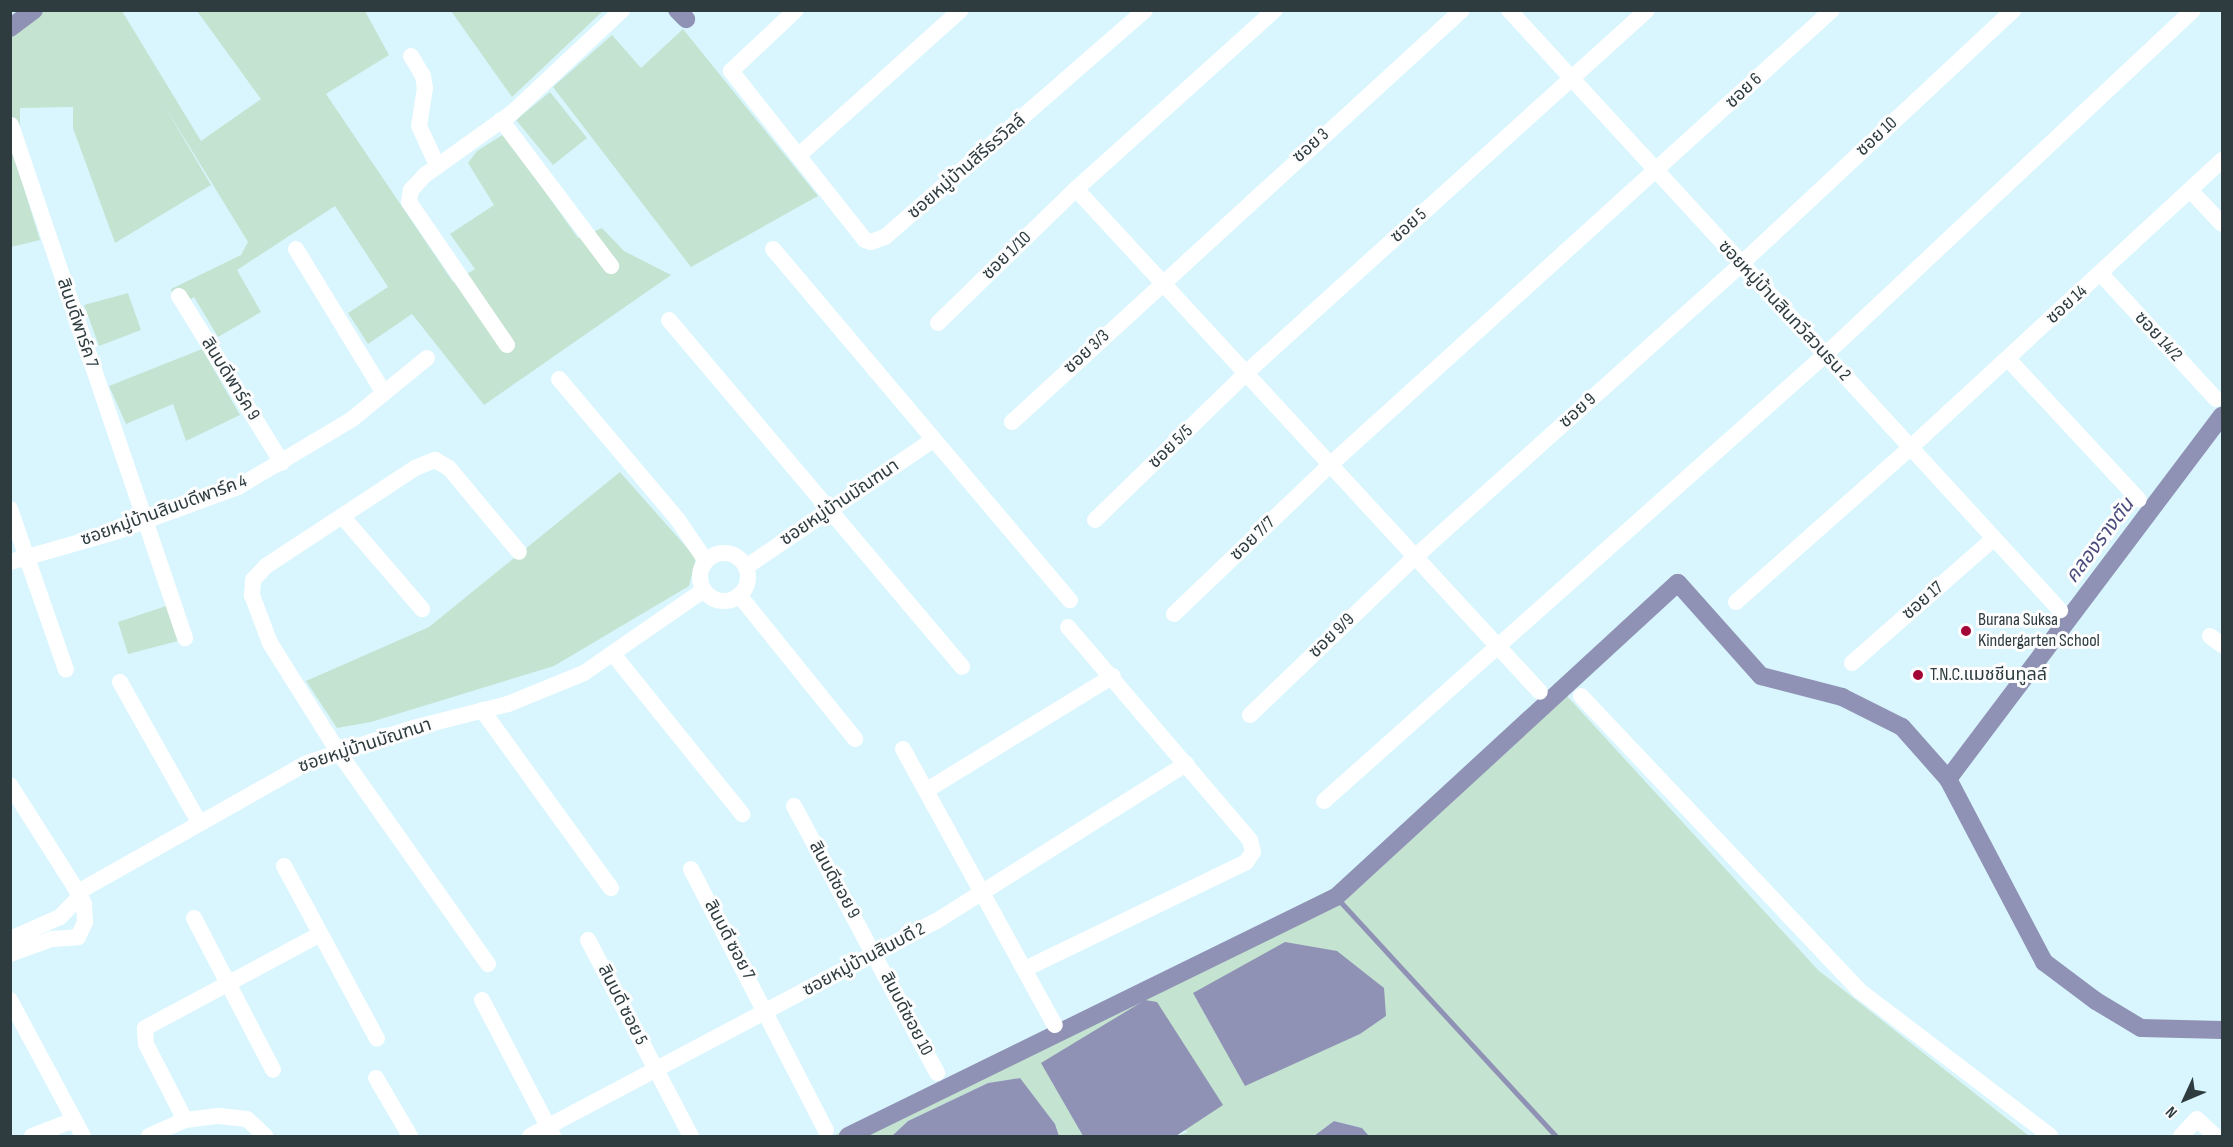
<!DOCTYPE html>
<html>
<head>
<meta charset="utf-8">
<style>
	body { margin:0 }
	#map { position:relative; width:2233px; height:1147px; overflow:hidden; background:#d9f6ff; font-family:"Sofia Sans Condensed","Noto Sans Thai",sans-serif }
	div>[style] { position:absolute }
	.green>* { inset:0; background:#c5e3d1 }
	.water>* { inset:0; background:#8f92b4 }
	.stream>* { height:5px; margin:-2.5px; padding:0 2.5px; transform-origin:2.5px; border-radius:2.5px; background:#8f92b4 }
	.canal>* { height:18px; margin:-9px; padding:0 9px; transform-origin:9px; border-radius:9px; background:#8f92b4 }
	.minor>* { height:16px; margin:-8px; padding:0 8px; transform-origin:8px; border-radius:8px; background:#fff }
	.minor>.ring { margin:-8px; padding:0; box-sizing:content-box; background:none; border:16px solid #fff; border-radius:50% }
	.dots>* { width:16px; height:16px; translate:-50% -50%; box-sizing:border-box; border:3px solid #fdfdfd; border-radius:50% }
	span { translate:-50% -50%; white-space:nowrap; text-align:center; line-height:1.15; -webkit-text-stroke:6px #fdfdfd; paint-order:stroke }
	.street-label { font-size:18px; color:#2e3c40 }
	.poi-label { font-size:18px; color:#2e3c40 }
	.left { translate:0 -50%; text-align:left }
	.water-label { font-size:20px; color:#4b4b7d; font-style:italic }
	.frame { position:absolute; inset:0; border:12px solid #2e3c40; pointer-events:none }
	.north { position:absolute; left:2155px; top:1069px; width:60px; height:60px; -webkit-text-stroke:4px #fdfdfd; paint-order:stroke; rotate:226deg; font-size:16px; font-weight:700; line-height:24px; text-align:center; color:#2e3c40 }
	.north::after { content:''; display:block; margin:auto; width:21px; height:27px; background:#2e3c40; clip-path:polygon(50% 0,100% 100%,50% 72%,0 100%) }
</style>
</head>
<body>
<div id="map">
	<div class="green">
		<i style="clip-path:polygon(40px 11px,122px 11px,201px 141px,261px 99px,197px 11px,365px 11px,389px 55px,326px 94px,453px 282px,475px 269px,450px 234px,494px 205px,468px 163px,477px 151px,504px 134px,578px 238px,602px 228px,624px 251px,671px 275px,484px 405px,412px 314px,368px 344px,348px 313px,388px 287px,335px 206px,237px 270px,261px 312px,218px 337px,194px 297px,178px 307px,171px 289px,241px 255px,248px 242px,164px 105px,211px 185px,115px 243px,73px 128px,73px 107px,20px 108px,20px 137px,11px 139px,11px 35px)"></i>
		<i style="clip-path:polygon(451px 11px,603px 11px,512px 97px)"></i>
		<i style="clip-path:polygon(683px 29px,818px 196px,691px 267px,553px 87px,612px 35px,641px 68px)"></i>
		<i style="clip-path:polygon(550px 92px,587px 138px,553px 165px,516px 120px)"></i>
		<i style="clip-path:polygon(10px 143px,40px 240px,11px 247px,10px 247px)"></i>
		<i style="clip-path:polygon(128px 293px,141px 330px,99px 346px,84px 305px)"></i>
		<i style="clip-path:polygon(202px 349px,240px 415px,186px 441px,173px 404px,126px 424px,109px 386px)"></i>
		<i style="clip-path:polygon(620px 472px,696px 558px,689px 586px,554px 666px,371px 722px,337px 728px,306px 681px,429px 627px)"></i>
		<i style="clip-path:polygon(166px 606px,178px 641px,128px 654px,118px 622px)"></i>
		<i style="clip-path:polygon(evenodd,1567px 696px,1818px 970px,2029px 1136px,1369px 1136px,1362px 1128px,1335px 1121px,1314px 1136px,1176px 1136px,1188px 1132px,1042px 1063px,1083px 1136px,1059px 1136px,1055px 1124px,1019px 1078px,988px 1083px,908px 1121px,892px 1136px,833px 1136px,1340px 885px,1350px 896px,1567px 696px,1385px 1016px,1360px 1034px,1245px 1085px,1385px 1016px)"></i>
	</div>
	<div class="water">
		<i style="clip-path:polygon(1285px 942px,1337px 951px,1384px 988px,1386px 1016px,1360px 1034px,1245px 1086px,1193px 993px)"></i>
		<i style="clip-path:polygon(1145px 1000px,1157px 1002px,1223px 1105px,1176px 1136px,1083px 1136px,1041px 1063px)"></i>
		<i style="clip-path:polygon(1020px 1078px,1055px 1124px,1059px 1136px,892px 1136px,908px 1121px,988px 1083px)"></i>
		<i style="clip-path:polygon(1334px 1121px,1362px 1128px,1369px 1136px,1314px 1136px)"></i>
	</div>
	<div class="stream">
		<i style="left:1336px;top:897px;width:325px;rotate:47.4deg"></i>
	</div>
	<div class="canal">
		<i style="left:677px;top:10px;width:13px;rotate:45deg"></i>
		<i style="left:10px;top:28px;width:30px;rotate:-37deg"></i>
		<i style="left:1948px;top:779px;width:455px;rotate:-53deg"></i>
		<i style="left:848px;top:1136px;width:543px;rotate:-26.09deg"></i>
		<i style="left:1336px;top:897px;width:464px;rotate:-42.6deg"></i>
		<i style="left:1678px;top:583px;width:125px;rotate:48.3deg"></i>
		<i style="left:1761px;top:676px;width:84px;rotate:14.5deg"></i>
		<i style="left:1842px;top:697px;width:67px;rotate:26.6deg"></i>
		<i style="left:1902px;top:727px;width:69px;rotate:48.5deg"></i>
		<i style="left:1948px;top:779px;width:207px;rotate:62.3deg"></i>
		<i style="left:2044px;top:962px;width:65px;rotate:36.9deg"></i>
		<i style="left:2096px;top:1001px;width:52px;rotate:31deg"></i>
		<i style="left:2141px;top:1028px;width:81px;rotate:1.4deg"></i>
	</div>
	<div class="minor">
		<i style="left:796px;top:10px;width:89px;rotate:136.8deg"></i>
		<i style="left:731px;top:71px;width:216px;rotate:51.6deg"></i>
		<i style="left:865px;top:240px;width:6px;rotate:18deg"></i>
		<i style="left:871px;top:242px;width:15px;rotate:-20deg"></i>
		<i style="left:885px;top:237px;width:345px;rotate:-41.1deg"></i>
		<i style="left:1509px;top:10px;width:815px;rotate:47.44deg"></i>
		<i style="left:411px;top:56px;width:23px;rotate:59deg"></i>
		<i style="left:423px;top:76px;width:12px;rotate:81deg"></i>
		<i style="left:425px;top:88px;width:38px;rotate:99deg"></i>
		<i style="left:419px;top:126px;width:43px;rotate:65.2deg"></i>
		<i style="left:501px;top:120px;width:183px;rotate:53deg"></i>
		<i style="left:11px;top:125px;width:542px;rotate:71.26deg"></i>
		<i style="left:798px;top:156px;width:219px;rotate:-41.9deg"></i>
		<i style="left:1076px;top:189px;width:684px;rotate:47.31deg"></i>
		<i style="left:2191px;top:191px;width:45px;rotate:46.8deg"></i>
		<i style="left:296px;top:249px;width:169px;rotate:58.6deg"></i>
		<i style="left:773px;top:249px;width:460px;rotate:49.8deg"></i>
		<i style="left:2101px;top:274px;width:170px;rotate:47.4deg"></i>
		<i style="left:179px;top:296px;width:196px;rotate:58.3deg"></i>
		<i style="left:669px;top:320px;width:454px;rotate:49.8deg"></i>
		<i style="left:938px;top:323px;width:192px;rotate:-44.2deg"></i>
		<i style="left:1076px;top:189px;width:268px;rotate:-42deg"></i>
		<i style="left:507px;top:345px;width:173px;rotate:-124.4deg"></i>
		<i style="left:409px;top:202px;width:12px;rotate:-81deg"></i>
		<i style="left:411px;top:190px;width:21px;rotate:-47deg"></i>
		<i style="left:425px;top:175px;width:107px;rotate:-35.5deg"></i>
		<i style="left:512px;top:113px;width:151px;rotate:-43.1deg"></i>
		<i style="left:2008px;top:359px;width:192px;rotate:47.1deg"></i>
		<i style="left:559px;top:379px;width:185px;rotate:49.8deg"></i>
		<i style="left:678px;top:520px;width:50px;rotate:55.7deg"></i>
		<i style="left:1012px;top:422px;width:610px;rotate:-42.48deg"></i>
		<i style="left:10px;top:509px;width:170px;rotate:70.8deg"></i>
		<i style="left:342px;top:516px;width:123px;rotate:49.3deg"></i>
		<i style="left:1095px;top:520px;width:211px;rotate:-44.2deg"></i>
		<i style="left:1246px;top:373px;width:541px;rotate:-42.15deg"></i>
		<i class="ring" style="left:700px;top:553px;width:32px;height:32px"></i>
		<i style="left:10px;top:562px;width:109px;rotate:-15.9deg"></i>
		<i style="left:115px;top:532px;width:131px;rotate:-20.1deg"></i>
		<i style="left:238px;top:487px;width:131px;rotate:-30.7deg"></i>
		<i style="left:351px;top:420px;width:98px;rotate:-39.2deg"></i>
		<i style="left:746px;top:567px;width:227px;rotate:-34.2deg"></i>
		<i style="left:739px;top:595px;width:185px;rotate:51.1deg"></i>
		<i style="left:1736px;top:602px;width:232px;rotate:-41.5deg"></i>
		<i style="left:1910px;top:448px;width:425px;rotate:-42.7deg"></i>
		<i style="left:1174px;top:614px;width:217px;rotate:-43.7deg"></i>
		<i style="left:1331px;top:464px;width:676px;rotate:-42.18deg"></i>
		<i style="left:2210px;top:636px;width:15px;rotate:37deg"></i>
		<i style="left:613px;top:654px;width:206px;rotate:51.1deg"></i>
		<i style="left:1852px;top:663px;width:188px;rotate:-41.3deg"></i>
		<i style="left:120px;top:682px;width:161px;rotate:60.6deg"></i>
		<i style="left:1581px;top:696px;width:406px;rotate:46.6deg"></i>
		<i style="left:1860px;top:991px;width:239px;rotate:37.3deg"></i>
		<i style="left:482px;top:710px;width:220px;rotate:54.1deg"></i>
		<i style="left:1250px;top:715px;width:228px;rotate:-43.8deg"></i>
		<i style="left:1415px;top:557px;width:438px;rotate:-41.9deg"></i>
		<i style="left:1741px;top:264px;width:372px;rotate:-43deg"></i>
		<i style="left:903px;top:749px;width:315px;rotate:61.2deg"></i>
		<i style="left:10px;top:785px;width:127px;rotate:57.6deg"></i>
		<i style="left:78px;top:892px;width:263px;rotate:-29.4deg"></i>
		<i style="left:307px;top:763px;width:112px;rotate:-18.3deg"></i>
		<i style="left:413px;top:728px;width:98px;rotate:-14.2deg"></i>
		<i style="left:508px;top:704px;width:82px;rotate:-22.2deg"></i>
		<i style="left:584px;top:673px;width:146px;rotate:-34.7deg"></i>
		<i style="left:927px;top:790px;width:218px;rotate:-31.5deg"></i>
		<i style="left:1324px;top:801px;width:671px;rotate:-41.68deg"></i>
		<i style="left:1825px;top:355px;width:504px;rotate:-43.15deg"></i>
		<i style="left:794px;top:806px;width:303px;rotate:61.8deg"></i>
		<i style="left:284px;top:866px;width:196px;rotate:61.7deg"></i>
		<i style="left:691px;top:869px;width:294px;rotate:62.7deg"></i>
		<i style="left:194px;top:918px;width:171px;rotate:62.5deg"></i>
		<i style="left:10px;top:939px;width:55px;rotate:-23.7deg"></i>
		<i style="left:60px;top:917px;width:29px;rotate:-46deg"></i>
		<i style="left:588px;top:940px;width:221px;rotate:62.3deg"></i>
		<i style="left:10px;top:954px;width:45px;rotate:-19.7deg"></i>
		<i style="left:52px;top:939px;width:26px;rotate:-4deg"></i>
		<i style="left:78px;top:937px;width:17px;rotate:-65deg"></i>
		<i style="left:85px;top:922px;width:18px;rotate:-93deg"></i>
		<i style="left:84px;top:904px;width:13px;rotate:-117deg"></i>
		<i style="left:488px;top:964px;width:258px;rotate:-125.2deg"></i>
		<i style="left:339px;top:753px;width:130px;rotate:-122.1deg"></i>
		<i style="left:270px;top:643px;width:51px;rotate:-110.6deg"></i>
		<i style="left:252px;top:595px;width:15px;rotate:-86deg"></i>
		<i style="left:253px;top:580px;width:19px;rotate:-47deg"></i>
		<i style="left:266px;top:566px;width:178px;rotate:-33.3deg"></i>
		<i style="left:415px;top:468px;width:22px;rotate:-22deg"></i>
		<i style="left:435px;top:460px;width:16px;rotate:30deg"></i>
		<i style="left:449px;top:468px;width:109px;rotate:50.2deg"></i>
		<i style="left:1025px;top:969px;width:246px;rotate:-25.8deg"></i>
		<i style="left:1246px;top:862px;width:12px;rotate:-55deg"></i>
		<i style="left:1253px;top:852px;width:12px;rotate:-104deg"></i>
		<i style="left:1250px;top:840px;width:280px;rotate:-130.5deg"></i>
		<i style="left:10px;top:1000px;width:154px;rotate:61.8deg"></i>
		<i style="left:482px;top:1000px;width:153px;rotate:62.4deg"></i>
		<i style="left:376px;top:1078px;width:67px;rotate:59.6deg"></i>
		<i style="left:185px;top:1120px;width:85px;rotate:-117.2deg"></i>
		<i style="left:146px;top:1044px;width:16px;rotate:-94deg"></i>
		<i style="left:145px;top:1028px;width:199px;rotate:-28.2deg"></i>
		<i style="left:32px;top:1136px;width:45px;rotate:-20.9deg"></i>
		<i style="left:149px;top:1136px;width:39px;rotate:-24deg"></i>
		<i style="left:185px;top:1120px;width:34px;rotate:-7deg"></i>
		<i style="left:219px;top:1116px;width:28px;rotate:6deg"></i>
		<i style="left:247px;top:1119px;width:25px;rotate:43deg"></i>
		<i style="left:530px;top:1136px;width:458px;rotate:-27.9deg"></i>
		<i style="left:935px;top:922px;width:297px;rotate:-32.2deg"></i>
		<i style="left:2181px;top:1136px;width:23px;rotate:-47deg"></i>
		<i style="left:2197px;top:1119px;width:25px;rotate:43deg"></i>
	</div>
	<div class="dots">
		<i style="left:1966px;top:631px;background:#a30536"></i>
		<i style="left:1918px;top:675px;background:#a30536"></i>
	</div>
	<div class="street-label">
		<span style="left:1744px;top:91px;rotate:-43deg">ซอย 6</span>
		<span style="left:1877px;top:137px;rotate:-43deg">ซอย 10</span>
		<span style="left:1311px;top:146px;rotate:-42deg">ซอย 3</span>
		<span style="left:967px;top:167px;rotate:-41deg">ซอยหมู่บ้านสิรีธรวิลล์</span>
		<span style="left:1409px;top:226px;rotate:-42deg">ซอย 5</span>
		<span style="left:1007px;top:256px;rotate:-44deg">ซอย 1/10</span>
		<span style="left:2067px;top:305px;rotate:-42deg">ซอย 14</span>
		<span style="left:1784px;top:311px;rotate:47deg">ซอยหมู่บ้านสินทวีสวนธน 2</span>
		<span style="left:77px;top:323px;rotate:71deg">สินบดีพาร์ค 7</span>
		<span style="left:2158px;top:337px;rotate:47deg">ซอย 14/2</span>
		<span style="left:1087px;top:352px;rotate:-43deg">ซอย 3/3</span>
		<span style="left:230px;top:379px;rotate:58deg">สินบดีพาร์ค 9</span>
		<span style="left:1578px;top:411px;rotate:-42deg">ซอย 9</span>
		<span style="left:1171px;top:447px;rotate:-44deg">ซอย 5/5</span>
		<span style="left:840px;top:503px;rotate:-34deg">ซอยหมู่บ้านมัณฑนา</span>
		<span style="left:164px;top:511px;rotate:-20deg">ซอยหมู่บ้านสินบดีพาร์ค 4</span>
		<span style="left:1253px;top:539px;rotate:-44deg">ซอย 7/7</span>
		<span style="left:1923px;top:601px;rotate:-41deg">ซอย 17</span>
		<span style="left:1332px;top:636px;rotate:-44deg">ซอย 9/9</span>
		<span style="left:365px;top:746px;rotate:-18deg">ซอยหมู่บ้านมัณฑนา</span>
		<span style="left:834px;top:880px;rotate:61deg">สินบดีซอย 9</span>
		<span style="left:729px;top:940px;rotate:62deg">สินบดี ซอย 7</span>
		<span style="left:864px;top:960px;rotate:-28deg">ซอยหมู่บ้านสินบดี 2</span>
		<span style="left:622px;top:1005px;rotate:63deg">สินบดี ซอย 5</span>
		<span style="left:906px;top:1014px;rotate:62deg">สินบดีซอย 10</span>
	</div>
	<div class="poi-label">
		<span class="left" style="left:1978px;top:631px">Burana Suksa<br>Kindergarten School</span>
		<span class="left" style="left:1930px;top:675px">T.N.C.แมชชีนทูลล์</span>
	</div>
	<div class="water-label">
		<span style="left:2100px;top:541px;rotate:-53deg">คลองรางตัน</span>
	</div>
	<div class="frame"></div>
	<div class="north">N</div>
</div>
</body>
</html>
